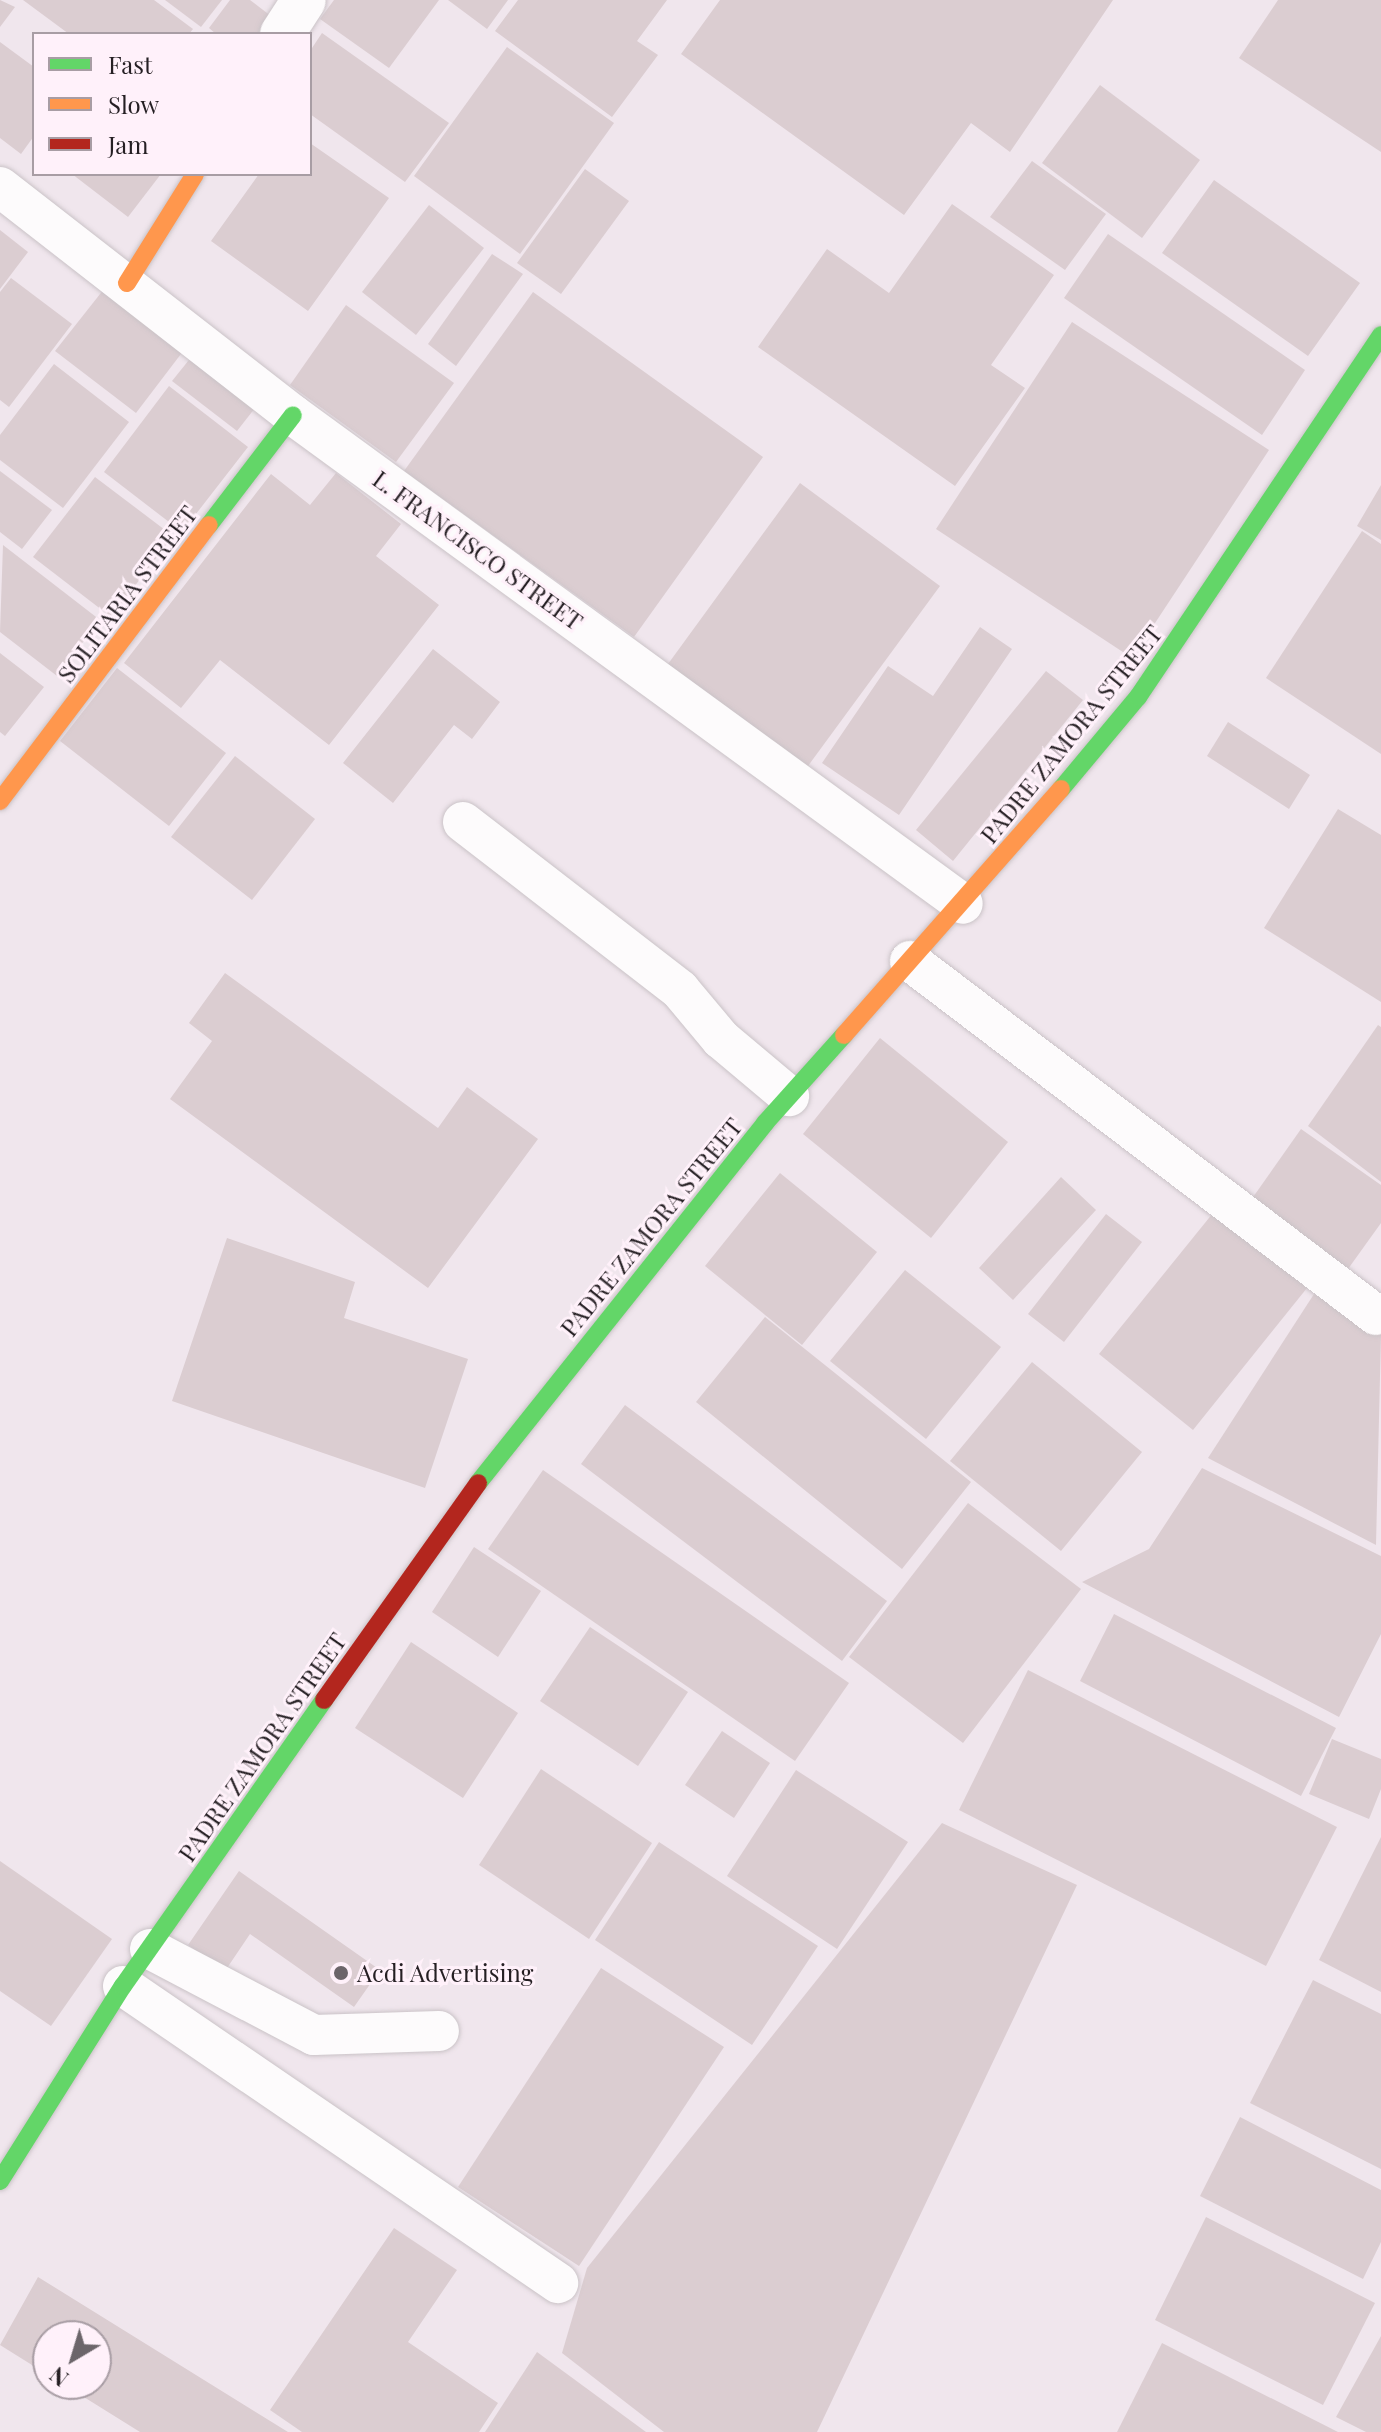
<!DOCTYPE html>
<html>
<head>
<meta charset="utf-8">
<style>
	body { margin:0 }
	#map { position:relative; width:1381px; height:2432px; overflow:hidden; background:#f0e6ed; font-family:"Playfair Display",serif }
	div>[style] { position:absolute }
	.building>* { inset:0; background:#dbcdd1 }
	.roads { filter:drop-shadow(0 0 2px #cac3c7) drop-shadow(0 0 2px #cac3c7) }
	.lane>* { height:40px; margin:-20px; padding:0 20px; transform-origin:20px; border-radius:20px; background:#fdfbfc }
	.street>* { height:44px; margin:-22px; padding:0 22px; transform-origin:22px; border-radius:22px; background:#fdfbfc }
	.fast>* { height:18px; margin:-9px; padding:0 9px; transform-origin:9px; border-radius:9px; background:#63d668 }
	.slow>* { height:18px; margin:-9px; padding:0 9px; transform-origin:9px; border-radius:9px; background:#ff974d }
	.jam>* { height:18px; margin:-9px; padding:0 9px; transform-origin:9px; border-radius:9px; background:#b3261e }
	.dots>* { width:22px; height:22px; translate:-50% -50%; box-sizing:border-box; border:4px solid #fff1fa; border-radius:50% }
	span { translate:-50% -50%; white-space:nowrap; text-align:center; line-height:1.15; -webkit-text-stroke:6px #fff1fa; paint-order:stroke }
	.street-label { font-size:24px; color:#251f23 }
	.poi-label { font-size:24px; color:#251f23 }
	.left { translate:0 -50%; text-align:left }
	.legend { position:absolute; left:32px; top:32px; width:280px; height:144px; box-sizing:border-box; background:#fff1fa; border:2px solid #a89da4; margin:0; padding:10px 14px; list-style:none; font-size:24px; color:#251f23 }
	.legend li { display:flex; align-items:center; gap:16px; height:40px }
	.legend b { width:40px; border:2px solid #a89da4 }
	.north { position:absolute; left:32px; top:2320px; width:80px; height:80px; box-sizing:border-box; background:#fff1fa; border:2px solid #a89da4; border-radius:50%; rotate:218deg; font-size:22px; font-weight:700; line-height:32px; text-align:center; color:#251f23 }
	.north::after { content:''; display:block; margin:auto; width:28px; height:36px; background:#6c656a; clip-path:polygon(50% 0,100% 100%,50% 72%,0 100%) }
</style>
</head>
<body>
<div id="map">
	<div class="building">
		<i style="clip-path:polygon(0 0,15px 7px,0 27px)"></i>
		<i style="clip-path:polygon(23px 0,154px 0,193px 29px,189px 34px,69px 34px)"></i>
		<i style="clip-path:polygon(165px 0,222px 0,201px 27px)"></i>
		<i style="clip-path:polygon(230px 0,250px 0,280px 23px,272px 34px,216px 34px,209px 28px)"></i>
		<i style="clip-path:polygon(334px 0,439px 0,389px 68px,320px 19px)"></i>
		<i style="clip-path:polygon(448px 0,508px 0,487px 29px)"></i>
		<i style="clip-path:polygon(518px 0,667px 0,637px 41px,658px 55px,612px 117px,495px 31px)"></i>
		<i style="clip-path:polygon(720px 0,1113px 0,1010px 152px,971px 123px,904px 215px,681px 54px)"></i>
		<i style="clip-path:polygon(1278px 0,1381px 0,1381px 152px,1239px 58px)"></i>
		<i style="clip-path:polygon(322px 33px,449px 123px,405px 182px,310px 114px,310px 51px)"></i>
		<i style="clip-path:polygon(0 42px,34px 67px,34px 136px,21px 154px,0 138px)"></i>
		<i style="clip-path:polygon(507px 47px,614px 123px,520px 254px,414px 176px)"></i>
		<i style="clip-path:polygon(1100px 85px,1200px 160px,1142px 238px,1042px 163px)"></i>
		<i style="clip-path:polygon(310px 143px,389px 198px,308px 311px,211px 241px,259px 174px,310px 174px)"></i>
		<i style="clip-path:polygon(1032px 161px,1106px 214px,1065px 270px,990px 217px)"></i>
		<i style="clip-path:polygon(585px 169px,629px 201px,561px 294px,517px 263px)"></i>
		<i style="clip-path:polygon(72px 174px,161px 174px,128px 217px)"></i>
		<i style="clip-path:polygon(1214px 180px,1360px 283px,1308px 356px,1162px 253px)"></i>
		<i style="clip-path:polygon(952px 204px,1054px 275px,991px 365px,1025px 388px,955px 486px,758px 347px,827px 249px,889px 293px)"></i>
		<i style="clip-path:polygon(429px 205px,484px 248px,416px 335px,362px 292px)"></i>
		<i style="clip-path:polygon(0 230px,28px 252px,0 289px)"></i>
		<i style="clip-path:polygon(1108px 234px,1305px 370px,1262px 435px,1064px 298px)"></i>
		<i style="clip-path:polygon(492px 254px,523px 274px,456px 366px,428px 344px)"></i>
		<i style="clip-path:polygon(11px 278px,72px 324px,9px 407px,0 400px,0 292px)"></i>
		<i style="clip-path:polygon(104px 289px,184px 350px,136px 413px,55px 351px)"></i>
		<i style="clip-path:polygon(533px 292px,763px 457px,634px 637px,404px 471px)"></i>
		<i style="clip-path:polygon(346px 305px,454px 383px,396px 462px,290px 385px)"></i>
		<i style="clip-path:polygon(1072px 322px,1269px 450px,1132px 658px,936px 529px)"></i>
		<i style="clip-path:polygon(197px 350px,262px 399px,237px 431px,172px 381px)"></i>
		<i style="clip-path:polygon(54px 364px,129px 422px,63px 508px,0 460px,0 435px)"></i>
		<i style="clip-path:polygon(169px 386px,248px 447px,182px 532px,104px 472px)"></i>
		<i style="clip-path:polygon(0 471px,52px 510px,22px 549px,0 532px)"></i>
		<i style="clip-path:polygon(336px 473px,401px 524px,376px 556px,439px 605px,329px 745px,220px 660px,181px 708px,124px 663px,271px 474px,310px 505px)"></i>
		<i style="clip-path:polygon(95px 477px,173px 536px,111px 617px,33px 557px)"></i>
		<i style="clip-path:polygon(800px 483px,940px 586px,808px 766px,668px 664px)"></i>
		<i style="clip-path:polygon(1381px 485px,1381px 540px,1357px 526px)"></i>
		<i style="clip-path:polygon(1362px 531px,1381px 544px,1381px 754px,1266px 678px)"></i>
		<i style="clip-path:polygon(3px 545px,100px 620px,57px 676px,0 632px)"></i>
		<i style="clip-path:polygon(980px 627px,1012px 649px,899px 815px,822px 763px,888px 666px,933px 696px)"></i>
		<i style="clip-path:polygon(433px 649px,500px 702px,472px 739px,454px 725px,393px 803px,343px 763px)"></i>
		<i style="clip-path:polygon(0 653px,44px 687px,5px 736px,0 732px)"></i>
		<i style="clip-path:polygon(117px 668px,226px 753px,169px 826px,60px 741px)"></i>
		<i style="clip-path:polygon(1046px 671px,1083px 700px,953px 861px,916px 830px)"></i>
		<i style="clip-path:polygon(1228px 722px,1310px 775px,1289px 809px,1207px 756px)"></i>
		<i style="clip-path:polygon(235px 756px,315px 819px,252px 900px,171px 837px)"></i>
		<i style="clip-path:polygon(1338px 809px,1381px 835px,1381px 1002px,1264px 928px)"></i>
		<i style="clip-path:polygon(225px 973px,438px 1128px,467px 1087px,538px 1139px,428px 1288px,170px 1099px,212px 1041px,189px 1023px)"></i>
		<i style="clip-path:polygon(1378px 1025px,1381px 1027px,1381px 1182px,1308px 1126px)"></i>
		<i style="clip-path:polygon(880px 1038px,1008px 1142px,931px 1238px,803px 1134px)"></i>
		<i style="clip-path:polygon(1301px 1129px,1381px 1185px,1381px 1223px,1348px 1269px,1251px 1200px)"></i>
		<i style="clip-path:polygon(780px 1173px,877px 1252px,802px 1345px,705px 1266px)"></i>
		<i style="clip-path:polygon(1061px 1177px,1096px 1210px,1013px 1300px,979px 1268px)"></i>
		<i style="clip-path:polygon(1213px 1213px,1307px 1288px,1193px 1430px,1099px 1354px)"></i>
		<i style="clip-path:polygon(1106px 1214px,1142px 1242px,1064px 1342px,1028px 1314px)"></i>
		<i style="clip-path:polygon(227px 1238px,355px 1282px,344px 1318px,468px 1359px,425px 1488px,172px 1401px)"></i>
		<i style="clip-path:polygon(905px 1270px,1001px 1347px,926px 1439px,830px 1361px)"></i>
		<i style="clip-path:polygon(1314px 1294px,1381px 1334px,1376px 1545px,1208px 1458px)"></i>
		<i style="clip-path:polygon(765px 1317px,971px 1482px,902px 1569px,696px 1402px)"></i>
		<i style="clip-path:polygon(1032px 1362px,1142px 1452px,1061px 1551px,950px 1461px)"></i>
		<i style="clip-path:polygon(625px 1405px,887px 1601px,842px 1661px,581px 1464px)"></i>
		<i style="clip-path:polygon(1202px 1468px,1381px 1556px,1381px 1634px,1339px 1717px,1082px 1582px,1149px 1549px)"></i>
		<i style="clip-path:polygon(543px 1470px,849px 1683px,795px 1761px,488px 1549px)"></i>
		<i style="clip-path:polygon(968px 1503px,1081px 1589px,963px 1743px,849px 1657px)"></i>
		<i style="clip-path:polygon(474px 1547px,541px 1591px,498px 1657px,432px 1612px)"></i>
		<i style="clip-path:polygon(1114px 1614px,1336px 1728px,1301px 1796px,1080px 1681px)"></i>
		<i style="clip-path:polygon(590px 1627px,688px 1692px,638px 1766px,540px 1701px)"></i>
		<i style="clip-path:polygon(411px 1642px,518px 1713px,463px 1798px,355px 1728px)"></i>
		<i style="clip-path:polygon(1028px 1670px,1337px 1827px,1266px 1966px,959px 1810px)"></i>
		<i style="clip-path:polygon(722px 1731px,770px 1763px,734px 1818px,685px 1785px)"></i>
		<i style="clip-path:polygon(1332px 1739px,1381px 1759px,1381px 1789px,1369px 1819px,1309px 1794px)"></i>
		<i style="clip-path:polygon(541px 1769px,652px 1843px,589px 1939px,479px 1865px)"></i>
		<i style="clip-path:polygon(796px 1770px,908px 1842px,837px 1949px,727px 1876px)"></i>
		<i style="clip-path:polygon(942px 1823px,1077px 1885px,817px 2432px,664px 2432px,562px 2353px,587px 2268px)"></i>
		<i style="clip-path:polygon(1381px 1837px,1381px 1992px,1319px 1960px)"></i>
		<i style="clip-path:polygon(659px 1842px,818px 1946px,752px 2045px,595px 1940px)"></i>
		<i style="clip-path:polygon(0 1861px,112px 1939px,51px 2026px,0 1991px)"></i>
		<i style="clip-path:polygon(239px 1871px,380px 1970px,354px 2007px,250px 1934px,225px 1971px,188px 1945px)"></i>
		<i style="clip-path:polygon(601px 1968px,724px 2047px,579px 2266px,458px 2187px)"></i>
		<i style="clip-path:polygon(1313px 1980px,1381px 2014px,1381px 2169px,1250px 2103px)"></i>
		<i style="clip-path:polygon(1240px 2117px,1381px 2190px,1381px 2242px,1363px 2279px,1200px 2196px)"></i>
		<i style="clip-path:polygon(1206px 2217px,1375px 2303px,1323px 2405px,1155px 2320px)"></i>
		<i style="clip-path:polygon(394px 2228px,457px 2270px,408px 2342px,498px 2403px,479px 2432px,302px 2432px,270px 2410px)"></i>
		<i style="clip-path:polygon(38px 2277px,288px 2432px,140px 2432px,63px 2384px,96px 2384px,96px 2336px,48px 2336px,48px 2375px,0 2345px)"></i>
		<i style="clip-path:polygon(1381px 2336px,1381px 2432px,1366px 2432px,1336px 2417px)"></i>
		<i style="clip-path:polygon(1162px 2343px,1338px 2432px,1117px 2432px)"></i>
		<i style="clip-path:polygon(537px 2352px,646px 2432px,485px 2432px)"></i>
	</div>
	<div class="roads">
		<div class="lane">
			<i style="left:0;top:187px;width:371px;rotate:37.9deg"></i>
			<i style="left:293px;top:415px;width:829px;rotate:36.12deg"></i>
			<i style="left:463px;top:822px;width:274px;rotate:37.7deg"></i>
			<i style="left:680px;top:990px;width:64px;rotate:50.1deg"></i>
			<i style="left:721px;top:1039px;width:89px;rotate:40deg"></i>
			<i style="left:910px;top:961px;width:585px;rotate:37.22deg"></i>
			<i style="left:150px;top:1949px;width:185px;rotate:27.7deg"></i>
			<i style="left:314px;top:2035px;width:125px;rotate:-1.8deg"></i>
			<i style="left:123px;top:1986px;width:527px;rotate:34.32deg"></i>
		</div>
		<div class="street">
			<i style="left:282px;top:34px;width:40px;rotate:-57.1deg"></i>
		</div>
		<div class="fast">
			<i style="left:209px;top:525px;width:138px;rotate:-52.6deg"></i>
			<i style="left:1061px;top:789px;width:120px;rotate:-50.1deg"></i>
			<i style="left:1138px;top:697px;width:436px;rotate:-56.1deg"></i>
			<i style="left:478px;top:1483px;width:460px;rotate:-51.4deg"></i>
			<i style="left:765px;top:1123px;width:118px;rotate:-48.1deg"></i>
			<i style="left:0;top:2181px;width:231px;rotate:-57.8deg"></i>
			<i style="left:123px;top:1986px;width:350px;rotate:-54.9deg"></i>
		</div>
		<div class="slow">
			<i style="left:127px;top:283px;width:128px;rotate:-58deg"></i>
			<i style="left:0;top:801px;width:346px;rotate:-52.9deg"></i>
			<i style="left:844px;top:1035px;width:328px;rotate:-48.6deg"></i>
		</div>
		<div class="jam">
			<i style="left:324px;top:1700px;width:266px;rotate:-54.6deg"></i>
		</div>
	</div>
	<div class="dots">
		<i style="left:341px;top:1973px;background:#6c656a"></i>
	</div>
	<div class="street-label">
		<span style="left:478px;top:550px;rotate:36deg">L. FRANCISCO STREET</span>
		<span style="left:127px;top:594px;rotate:-53deg">SOLITARIA STREET</span>
		<span style="left:1071px;top:734px;rotate:-51deg">PADRE ZAMORA STREET</span>
		<span style="left:651px;top:1227px;rotate:-51deg">PADRE ZAMORA STREET</span>
		<span style="left:262px;top:1747px;rotate:-55deg">PADRE ZAMORA STREET</span>
	</div>
	<div class="poi-label">
		<span class="left" style="left:357px;top:1973px">Acdi Advertising</span>
	</div>
	<ul class="legend">
	<li><b style="height:10px;background:#63d668"></b>Fast</li>
	<li><b style="height:10px;background:#ff974d"></b>Slow</li>
	<li><b style="height:10px;background:#b3261e"></b>Jam</li>
	</ul>
	<div class="north">N</div>
</div>
</body>
</html>
